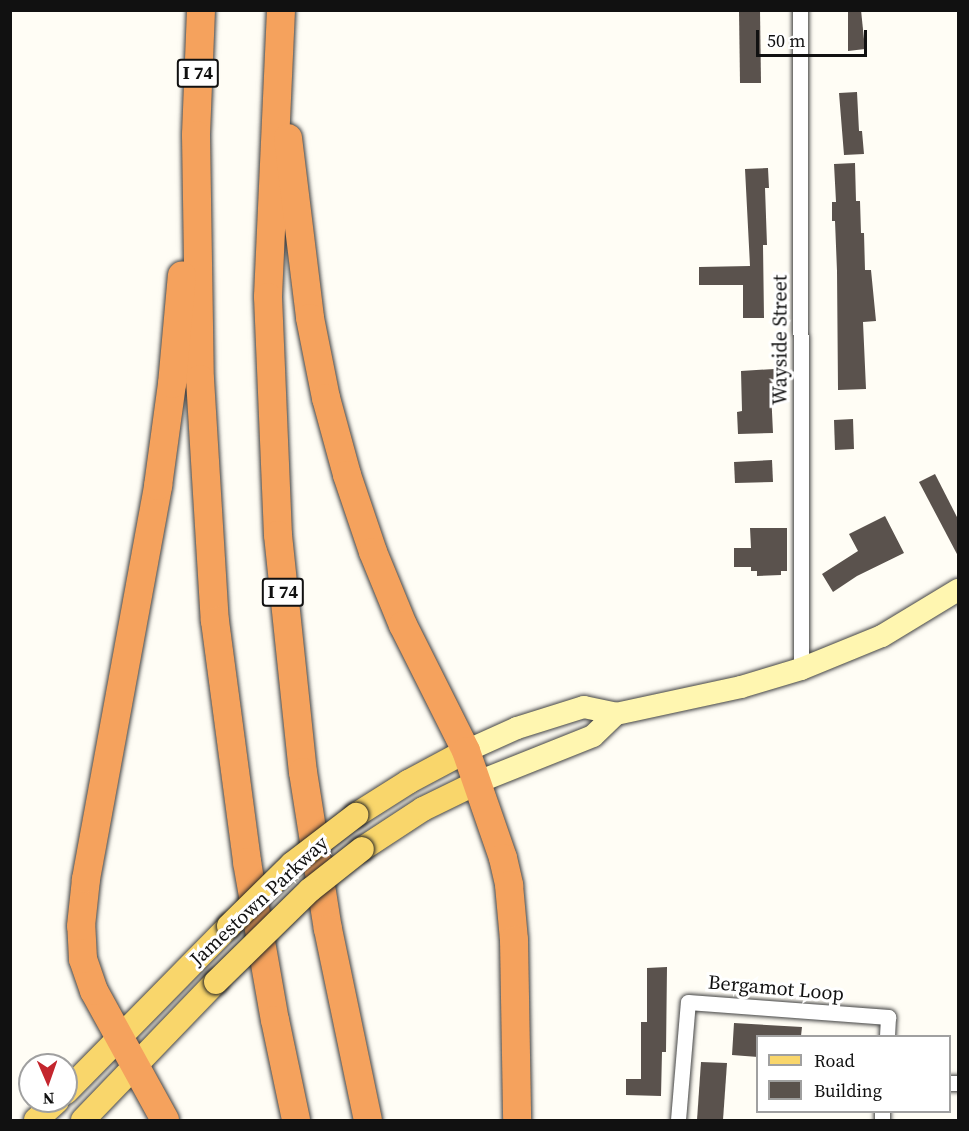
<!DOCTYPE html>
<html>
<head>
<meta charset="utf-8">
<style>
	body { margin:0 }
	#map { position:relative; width:969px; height:1131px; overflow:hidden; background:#fffdf5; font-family:"Source Serif 4",serif }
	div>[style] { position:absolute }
	.building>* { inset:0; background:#5a524d }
	.roads { filter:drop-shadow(0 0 2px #444) drop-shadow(0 0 2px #444) }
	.street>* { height:15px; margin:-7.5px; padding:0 7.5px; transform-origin:7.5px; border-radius:7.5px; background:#fff }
	.secondary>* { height:22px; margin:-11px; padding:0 11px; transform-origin:11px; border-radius:11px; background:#fff6b0 }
	.primary>* { height:24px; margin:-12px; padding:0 12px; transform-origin:12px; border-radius:12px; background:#f9d66b }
	.highway>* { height:28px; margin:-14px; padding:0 14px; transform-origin:14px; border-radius:14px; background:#f5a25d }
	.bridges { filter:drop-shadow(0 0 2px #222) drop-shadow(0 0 2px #222) }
	.primary-bridge>* { height:24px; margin:-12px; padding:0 12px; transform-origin:12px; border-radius:12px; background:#f9d66b }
	span { translate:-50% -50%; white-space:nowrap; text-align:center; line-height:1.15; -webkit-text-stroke:6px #fff; paint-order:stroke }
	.shield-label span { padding:2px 4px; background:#fff; border:2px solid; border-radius:4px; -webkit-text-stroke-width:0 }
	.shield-label { font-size:18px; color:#111; font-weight:700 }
	.street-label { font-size:20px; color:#111 }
	.frame { position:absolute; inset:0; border:12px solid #111; pointer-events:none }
	.legend { position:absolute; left:756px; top:1035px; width:195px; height:78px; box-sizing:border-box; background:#fff; border:2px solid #a0a0a0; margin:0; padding:8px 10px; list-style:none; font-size:18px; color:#111 }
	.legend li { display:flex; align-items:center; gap:12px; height:30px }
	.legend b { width:30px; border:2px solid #a0a0a0 }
	.north { position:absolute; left:18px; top:1053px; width:60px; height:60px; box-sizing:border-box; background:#fff; border:2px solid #a0a0a0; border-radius:50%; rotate:178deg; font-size:16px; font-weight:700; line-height:24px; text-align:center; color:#111 }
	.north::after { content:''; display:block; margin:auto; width:21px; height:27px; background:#c4262e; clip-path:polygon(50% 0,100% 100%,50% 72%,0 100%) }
	.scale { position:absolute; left:756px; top:30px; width:111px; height:27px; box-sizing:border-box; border:3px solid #111; border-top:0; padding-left:8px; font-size:18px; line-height:21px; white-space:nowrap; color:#111; -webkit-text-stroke:4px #fff; paint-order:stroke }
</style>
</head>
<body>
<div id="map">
	<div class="building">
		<i style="clip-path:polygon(739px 10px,760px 10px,761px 83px,740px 83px)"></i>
		<i style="clip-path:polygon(848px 10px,861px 10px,865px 49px,848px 51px)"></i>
		<i style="clip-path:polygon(857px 92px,859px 131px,862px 131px,864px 154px,844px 155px,839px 93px)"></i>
		<i style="clip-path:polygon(855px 163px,856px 201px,860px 201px,861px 233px,864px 233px,865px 270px,871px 270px,876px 321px,863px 322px,866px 389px,838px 390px,837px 271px,835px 221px,832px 221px,832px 202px,836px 202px,834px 164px)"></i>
		<i style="clip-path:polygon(768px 168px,769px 188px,765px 188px,767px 245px,763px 245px,764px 318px,743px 318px,743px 285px,699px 285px,699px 267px,750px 266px,745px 169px)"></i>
		<i style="clip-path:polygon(774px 369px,775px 391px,771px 391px,773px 433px,738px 434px,737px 412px,742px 411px,741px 371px)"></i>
		<i style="clip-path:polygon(853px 419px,854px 449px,835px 450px,834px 420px)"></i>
		<i style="clip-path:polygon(772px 460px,773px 482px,735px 483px,734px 462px)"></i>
		<i style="clip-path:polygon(935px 474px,958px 519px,958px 556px,919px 482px)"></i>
		<i style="clip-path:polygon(885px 516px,904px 553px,857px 576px,833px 592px,822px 574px,858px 551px,849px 534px)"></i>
		<i style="clip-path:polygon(750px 528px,787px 528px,787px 571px,781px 571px,781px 575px,757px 576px,757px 571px,751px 571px,751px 567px,734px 567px,734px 548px,751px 548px)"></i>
		<i style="clip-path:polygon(667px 967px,666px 1052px,662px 1052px,661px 1096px,626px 1095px,626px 1079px,641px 1079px,641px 1022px,647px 1022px,647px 968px)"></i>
		<i style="clip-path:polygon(734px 1023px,802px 1027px,801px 1036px,758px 1036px,758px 1057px,732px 1055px)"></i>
		<i style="clip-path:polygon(701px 1062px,727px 1063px,723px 1120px,697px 1120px)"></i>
	</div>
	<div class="roads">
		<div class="street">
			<i style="left:800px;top:10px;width:659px;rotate:89.91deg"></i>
			<i style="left:950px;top:1083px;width:8px"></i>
			<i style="left:678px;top:1120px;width:118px;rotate:-85.2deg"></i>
			<i style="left:688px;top:1002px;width:201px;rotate:4.3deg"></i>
			<i style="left:888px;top:1017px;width:19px;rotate:93deg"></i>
			<i style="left:882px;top:1120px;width:8px;rotate:-90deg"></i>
		</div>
		<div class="secondary">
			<i style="left:466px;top:751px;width:56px;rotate:-24.3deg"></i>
			<i style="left:517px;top:728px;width:70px;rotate:-17.4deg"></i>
			<i style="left:584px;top:707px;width:33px;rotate:12deg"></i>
			<i style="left:616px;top:714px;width:128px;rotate:-12.2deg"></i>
			<i style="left:741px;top:687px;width:63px;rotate:-16.7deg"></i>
			<i style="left:801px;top:669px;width:87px;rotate:-22.2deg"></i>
			<i style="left:882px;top:636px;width:89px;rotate:-31.2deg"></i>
			<i style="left:478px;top:782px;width:124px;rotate:-21.8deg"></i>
			<i style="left:593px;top:736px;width:32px;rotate:-44deg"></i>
		</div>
		<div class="primary">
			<i style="left:356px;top:815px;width:62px;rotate:-32.4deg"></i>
			<i style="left:408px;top:782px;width:66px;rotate:-28.1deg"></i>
			<i style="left:362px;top:849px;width:73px;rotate:-33.3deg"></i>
			<i style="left:423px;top:809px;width:61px;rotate:-26.1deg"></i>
			<i style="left:66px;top:1092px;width:233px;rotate:-45.5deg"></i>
			<i style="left:36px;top:1120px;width:28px;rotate:-42deg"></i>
			<i style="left:83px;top:1120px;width:192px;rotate:-46.1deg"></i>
		</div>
		<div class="highway">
			<i style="left:201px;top:10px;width:125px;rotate:92.3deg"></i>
			<i style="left:196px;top:135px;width:244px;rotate:89.1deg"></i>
			<i style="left:200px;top:379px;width:242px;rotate:86.5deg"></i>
			<i style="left:215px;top:621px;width:243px;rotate:82.4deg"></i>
			<i style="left:247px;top:862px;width:160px;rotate:80deg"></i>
			<i style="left:275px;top:1020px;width:102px;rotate:78.1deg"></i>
			<i style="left:281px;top:10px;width:287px;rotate:92.6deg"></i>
			<i style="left:268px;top:297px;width:238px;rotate:87.6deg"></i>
			<i style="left:278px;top:535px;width:238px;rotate:84deg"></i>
			<i style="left:303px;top:772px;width:159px;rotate:81deg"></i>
			<i style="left:328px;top:929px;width:195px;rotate:78.2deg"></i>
			<i style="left:288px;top:138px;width:181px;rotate:83deg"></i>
			<i style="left:310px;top:318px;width:82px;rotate:78.7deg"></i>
			<i style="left:326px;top:398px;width:80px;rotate:74.7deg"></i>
			<i style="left:347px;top:475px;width:81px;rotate:71.3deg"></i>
			<i style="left:373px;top:552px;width:79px;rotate:67.7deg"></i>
			<i style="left:403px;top:625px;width:141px;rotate:63.4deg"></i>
			<i style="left:466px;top:751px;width:113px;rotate:70.9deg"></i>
			<i style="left:503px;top:858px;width:28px;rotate:77deg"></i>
			<i style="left:509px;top:885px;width:55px;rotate:84.8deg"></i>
			<i style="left:514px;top:940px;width:180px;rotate:89deg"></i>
			<i style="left:165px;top:1120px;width:147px;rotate:-118.8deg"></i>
			<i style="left:94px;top:991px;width:34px;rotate:-109deg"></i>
			<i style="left:83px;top:959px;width:33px;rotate:-93deg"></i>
			<i style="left:81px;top:926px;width:47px;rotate:-83.9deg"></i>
			<i style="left:86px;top:879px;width:400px;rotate:-79.6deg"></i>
			<i style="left:158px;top:486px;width:103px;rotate:-82.2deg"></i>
			<i style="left:172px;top:384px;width:109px;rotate:-84.8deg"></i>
		</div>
	</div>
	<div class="bridges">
		<div class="primary-bridge">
			<i style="left:229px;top:926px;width:88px;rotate:-44.5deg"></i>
			<i style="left:292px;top:864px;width:81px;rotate:-37.4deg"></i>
			<i style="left:216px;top:982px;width:132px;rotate:-44.4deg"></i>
			<i style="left:310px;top:890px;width:66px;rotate:-38.3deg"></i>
		</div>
	</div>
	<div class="shield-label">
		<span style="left:198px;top:73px">I 74</span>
		<span style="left:283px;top:592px">I 74</span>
	</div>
	<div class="street-label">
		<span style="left:780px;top:340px;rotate:-90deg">Wayside Street</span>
		<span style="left:259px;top:901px;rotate:-43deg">Jamestown Parkway</span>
		<span style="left:776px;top:988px;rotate:5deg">Bergamot Loop</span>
	</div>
	<div class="frame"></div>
	<ul class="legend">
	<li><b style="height:8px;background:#f9d66b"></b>Road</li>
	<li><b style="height:16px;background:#5a524d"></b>Building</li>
	</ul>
	<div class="north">N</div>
	<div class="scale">50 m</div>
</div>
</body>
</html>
